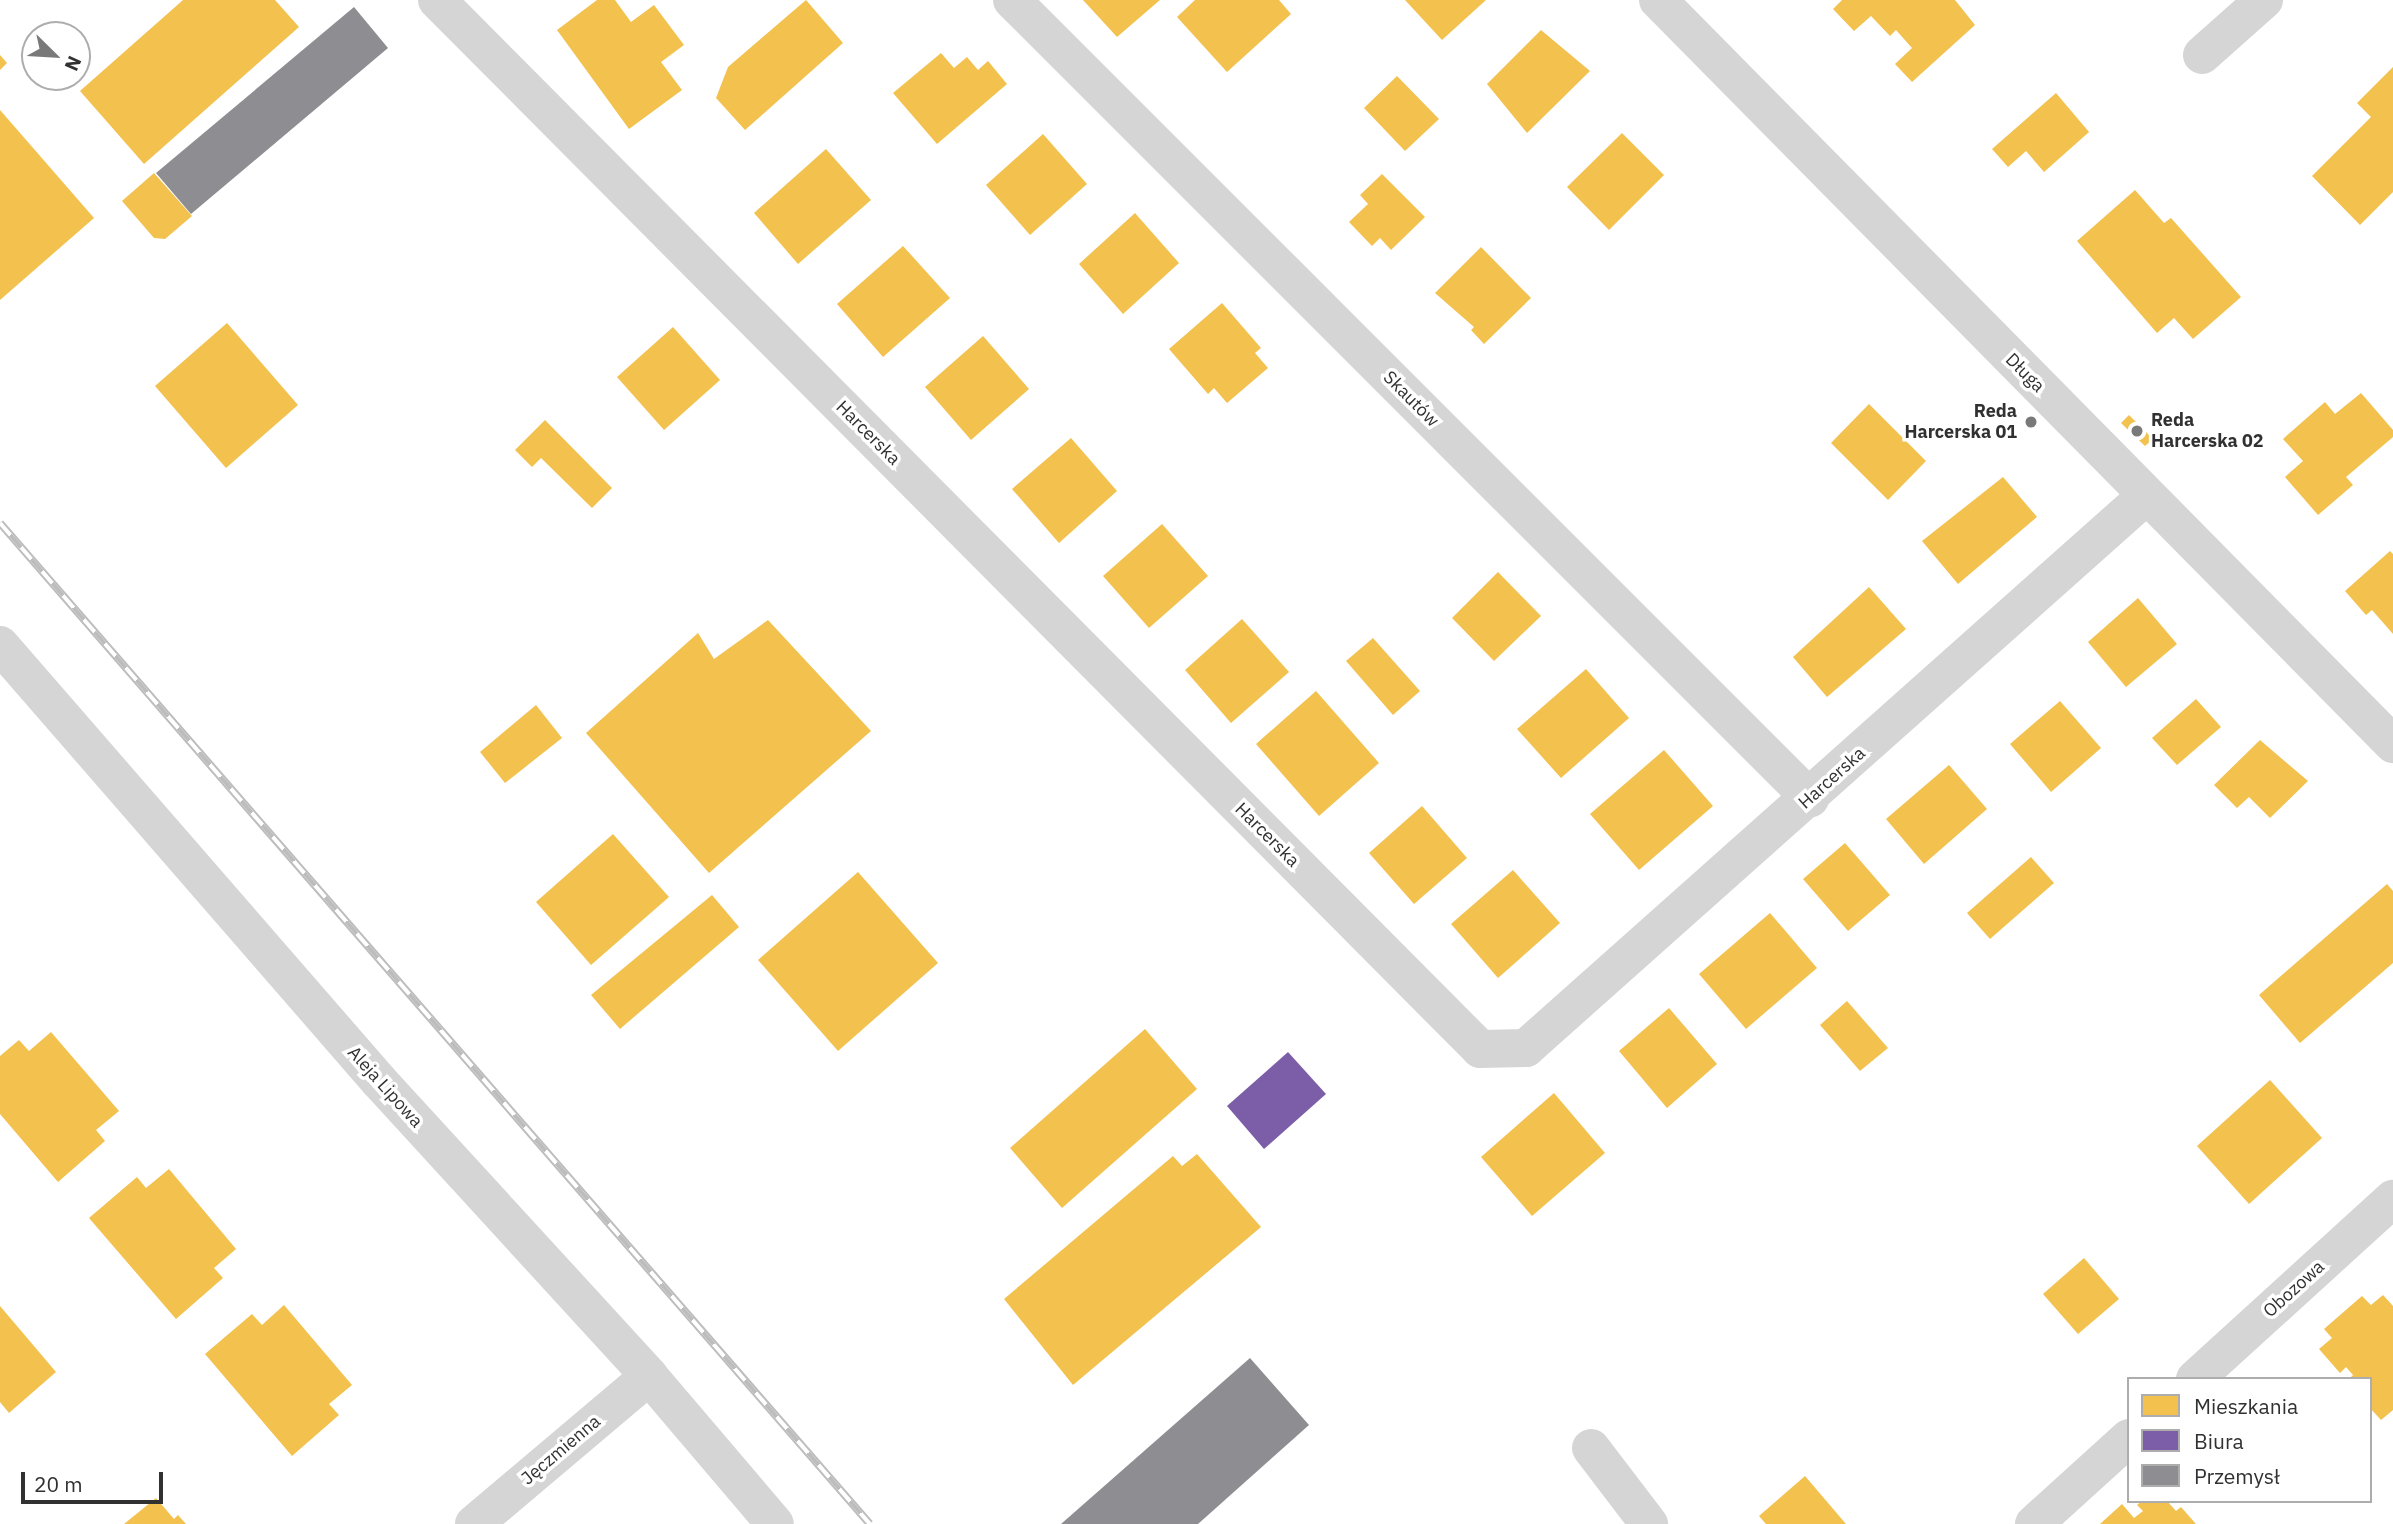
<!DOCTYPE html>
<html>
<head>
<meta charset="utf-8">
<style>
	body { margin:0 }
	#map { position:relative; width:2393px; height:1524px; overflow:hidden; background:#fff; font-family:"IBM Plex Sans",sans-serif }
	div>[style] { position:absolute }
	.homes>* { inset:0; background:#f2c14e }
	.offices>* { inset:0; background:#7b5ea7 }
	.industry>* { inset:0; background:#8d8d92 }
	.minor>* { height:38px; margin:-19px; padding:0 19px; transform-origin:19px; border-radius:19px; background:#d5d5d5 }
	.rail>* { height:8px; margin-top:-4px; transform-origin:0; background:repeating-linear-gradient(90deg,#fff 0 16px,#bdbdbd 0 32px); box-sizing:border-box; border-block:2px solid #bdbdbd }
	.dots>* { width:19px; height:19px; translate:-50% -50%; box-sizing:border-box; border:4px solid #fff; border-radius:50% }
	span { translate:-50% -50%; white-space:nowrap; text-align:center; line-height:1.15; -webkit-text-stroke:7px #fff; paint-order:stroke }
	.street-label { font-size:18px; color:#313131 }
	.poi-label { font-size:18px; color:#313131; font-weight:700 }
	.right { translate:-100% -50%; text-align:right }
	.left { translate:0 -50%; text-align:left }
	.legend { position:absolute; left:2127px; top:1377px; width:245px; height:126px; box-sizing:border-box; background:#fff; border:2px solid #adadad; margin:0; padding:9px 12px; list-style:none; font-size:21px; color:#313131 }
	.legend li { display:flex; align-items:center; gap:14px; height:35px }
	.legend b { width:35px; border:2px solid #adadad }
	.north { position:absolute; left:21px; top:21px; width:70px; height:70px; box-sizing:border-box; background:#fff; border:2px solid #adadad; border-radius:50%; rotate:114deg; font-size:19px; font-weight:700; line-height:28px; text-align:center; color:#313131 }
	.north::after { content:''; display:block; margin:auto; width:24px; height:32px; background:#797979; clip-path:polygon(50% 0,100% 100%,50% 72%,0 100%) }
	.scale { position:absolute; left:21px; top:1472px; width:142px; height:32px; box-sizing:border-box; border:4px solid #313131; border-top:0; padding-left:9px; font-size:21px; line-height:24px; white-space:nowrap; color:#313131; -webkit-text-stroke:5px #fff; paint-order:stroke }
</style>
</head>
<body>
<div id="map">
	<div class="homes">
		<i style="clip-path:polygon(183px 0,275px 0,299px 27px,144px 164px,80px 91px)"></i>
		<i style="clip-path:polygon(597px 0,615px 0,631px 22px,654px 5px,684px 45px,661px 62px,682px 90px,629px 129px,557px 30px)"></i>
		<i style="clip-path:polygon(806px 0,843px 43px,745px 130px,716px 98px,728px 67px)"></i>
		<i style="clip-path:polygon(1083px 0,1160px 0,1117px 37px)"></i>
		<i style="clip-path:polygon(1195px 0,1279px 0,1291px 14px,1227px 72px,1177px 17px)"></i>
		<i style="clip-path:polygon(1405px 0,1486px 0,1442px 40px)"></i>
		<i style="clip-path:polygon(1842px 0,1955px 0,1975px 25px,1912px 82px,1895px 64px,1912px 48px,1896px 30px,1890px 36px,1871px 16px,1854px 31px,1833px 9px)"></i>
		<i style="clip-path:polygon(1541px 30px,1590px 71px,1527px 133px,1487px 84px)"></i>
		<i style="clip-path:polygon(941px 53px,954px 68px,967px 57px,978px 70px,988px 61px,1007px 84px,937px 144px,893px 93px)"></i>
		<i style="clip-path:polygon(0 55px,7px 63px,0 70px)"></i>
		<i style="clip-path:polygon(2393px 67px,2393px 192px,2360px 225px,2312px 176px,2371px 117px,2357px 103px)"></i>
		<i style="clip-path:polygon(1397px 76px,1439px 119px,1405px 151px,1364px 108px)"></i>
		<i style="clip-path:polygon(2056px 93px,2089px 132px,2044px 172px,2026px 151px,2008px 167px,1992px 149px)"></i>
		<i style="clip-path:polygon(0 110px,94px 218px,0 300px)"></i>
		<i style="clip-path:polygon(1622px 133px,1664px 175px,1609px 230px,1567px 187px)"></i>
		<i style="clip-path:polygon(1043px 134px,1087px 184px,1030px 235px,986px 185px)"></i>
		<i style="clip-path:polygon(826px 149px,871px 200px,798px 264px,754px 213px)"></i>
		<i style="clip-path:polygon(154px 173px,192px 216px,165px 239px,154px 238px,122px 201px)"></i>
		<i style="clip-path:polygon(1382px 174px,1425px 217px,1391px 250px,1380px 238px,1372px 246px,1349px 222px,1368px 204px,1360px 195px)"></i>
		<i style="clip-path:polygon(2135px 190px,2164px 223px,2171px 218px,2241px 297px,2193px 339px,2174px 318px,2157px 333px,2077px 241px)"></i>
		<i style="clip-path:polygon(1135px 213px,1179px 263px,1123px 314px,1079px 264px)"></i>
		<i style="clip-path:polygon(903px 246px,950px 298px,883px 357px,837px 304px)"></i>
		<i style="clip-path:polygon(1481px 247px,1531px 298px,1484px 344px,1471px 330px,1474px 327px,1435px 293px)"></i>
		<i style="clip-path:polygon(1222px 303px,1261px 348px,1255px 353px,1268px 368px,1227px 403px,1214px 388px,1208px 394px,1169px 349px)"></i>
		<i style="clip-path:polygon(227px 323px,298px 405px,226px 468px,155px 386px)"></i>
		<i style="clip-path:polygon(673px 327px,720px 380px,664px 430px,617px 377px)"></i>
		<i style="clip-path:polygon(983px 336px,1029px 389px,971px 440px,925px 387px)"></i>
		<i style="clip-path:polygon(2361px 393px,2393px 430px,2393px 437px,2346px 477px,2353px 485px,2318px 515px,2285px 477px,2303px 461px,2283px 439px,2325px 402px,2335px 414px)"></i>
		<i style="clip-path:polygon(1869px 404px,1926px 461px,1888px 500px,1831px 443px)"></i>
		<i style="clip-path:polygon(2129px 415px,2153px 439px,2145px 446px,2121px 423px)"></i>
		<i style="clip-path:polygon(545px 420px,612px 488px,592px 508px,541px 458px,532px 467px,515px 450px)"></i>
		<i style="clip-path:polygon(1071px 438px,1117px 491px,1059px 543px,1012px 489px)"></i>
		<i style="clip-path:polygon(2003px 477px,2037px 517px,1958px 584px,1922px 541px)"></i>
		<i style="clip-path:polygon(1162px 524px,1208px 576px,1149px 628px,1103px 576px)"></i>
		<i style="clip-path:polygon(2390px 551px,2393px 554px,2393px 634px,2372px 610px,2366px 615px,2345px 591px)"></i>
		<i style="clip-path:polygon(1498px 572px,1541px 616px,1494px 661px,1452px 618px)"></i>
		<i style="clip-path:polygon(1869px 587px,1906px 629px,1827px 697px,1793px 657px)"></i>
		<i style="clip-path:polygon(2138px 598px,2177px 644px,2126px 687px,2088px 642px)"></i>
		<i style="clip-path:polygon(1242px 619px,1289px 672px,1231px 723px,1185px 670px)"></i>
		<i style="clip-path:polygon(768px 620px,871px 731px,709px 873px,586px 733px,698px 633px,714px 659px)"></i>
		<i style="clip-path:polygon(1373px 638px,1420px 691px,1393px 715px,1346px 661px)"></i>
		<i style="clip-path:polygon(1586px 669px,1629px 718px,1561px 778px,1517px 729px)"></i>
		<i style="clip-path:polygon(1316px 691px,1379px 763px,1319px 816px,1256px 744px)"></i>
		<i style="clip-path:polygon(2196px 699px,2221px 727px,2177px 765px,2152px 738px)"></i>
		<i style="clip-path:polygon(2060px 701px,2101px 748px,2051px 792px,2010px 744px)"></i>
		<i style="clip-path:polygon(536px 705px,562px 738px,505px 783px,480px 752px)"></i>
		<i style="clip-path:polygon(2260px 740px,2308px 781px,2270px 818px,2249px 797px,2237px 808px,2214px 785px)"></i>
		<i style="clip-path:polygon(1664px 750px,1713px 806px,1639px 870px,1590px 814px)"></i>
		<i style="clip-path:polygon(1949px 765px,1987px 809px,1924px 864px,1886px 819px)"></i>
		<i style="clip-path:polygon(1422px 806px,1467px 858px,1414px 904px,1369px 853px)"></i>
		<i style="clip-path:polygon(613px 834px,669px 897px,591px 965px,536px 902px)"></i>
		<i style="clip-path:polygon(1845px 843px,1890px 895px,1848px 931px,1803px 879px)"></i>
		<i style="clip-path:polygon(2031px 857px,2054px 883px,1990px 939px,1967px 913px)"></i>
		<i style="clip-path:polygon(1513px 870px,1560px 923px,1498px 978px,1451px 924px)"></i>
		<i style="clip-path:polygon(858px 872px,938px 963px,838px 1051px,758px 960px)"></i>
		<i style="clip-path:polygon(2387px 884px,2393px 891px,2393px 963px,2300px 1043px,2259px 995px)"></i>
		<i style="clip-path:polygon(712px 895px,739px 927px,620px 1029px,591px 995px)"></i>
		<i style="clip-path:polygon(1770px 913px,1817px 968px,1746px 1029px,1699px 974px)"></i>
		<i style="clip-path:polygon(1847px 1001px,1888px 1048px,1860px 1071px,1820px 1025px)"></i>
		<i style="clip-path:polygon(1669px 1008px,1717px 1064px,1667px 1108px,1619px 1051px)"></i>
		<i style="clip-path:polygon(1145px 1029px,1197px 1089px,1062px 1208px,1010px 1148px)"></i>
		<i style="clip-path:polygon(51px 1032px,119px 1111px,96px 1130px,105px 1141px,58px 1182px,0 1114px,0 1056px,19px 1040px,29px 1051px)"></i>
		<i style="clip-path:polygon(2270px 1080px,2322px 1138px,2249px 1204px,2197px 1146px)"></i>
		<i style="clip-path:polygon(1554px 1093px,1605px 1153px,1532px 1216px,1481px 1157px)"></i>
		<i style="clip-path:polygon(1197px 1154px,1261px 1227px,1073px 1385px,1004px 1299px,1173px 1156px,1182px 1166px)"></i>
		<i style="clip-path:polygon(169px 1169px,236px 1249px,214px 1268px,223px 1278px,176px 1319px,89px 1218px,137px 1177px,146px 1188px)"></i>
		<i style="clip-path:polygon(2084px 1258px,2119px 1299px,2078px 1334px,2043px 1294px)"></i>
		<i style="clip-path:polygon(2383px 1295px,2393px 1306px,2393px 1410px,2381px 1420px,2370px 1408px,2370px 1379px,2349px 1379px,2353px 1375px,2346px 1367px,2340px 1373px,2319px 1349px,2332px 1338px,2324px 1329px,2362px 1296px,2371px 1305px)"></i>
		<i style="clip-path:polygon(284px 1305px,352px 1385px,329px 1404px,339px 1415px,292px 1456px,205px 1354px,252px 1314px,262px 1325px)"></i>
		<i style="clip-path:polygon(0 1306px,56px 1372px,9px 1413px,0 1402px)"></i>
		<i style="clip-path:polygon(1805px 1476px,1846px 1524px,1766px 1524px,1759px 1516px)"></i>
		<i style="clip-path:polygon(156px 1498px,174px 1519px,178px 1515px,186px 1524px,124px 1524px)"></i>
		<i style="clip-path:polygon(2142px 1501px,2167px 1501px,2176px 1511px,2181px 1507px,2196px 1524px,2100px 1524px,2122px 1504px,2134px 1518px,2143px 1511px,2137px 1505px)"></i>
	</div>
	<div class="offices">
		<i style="clip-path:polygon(1288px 1052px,1326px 1094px,1264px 1149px,1227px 1106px)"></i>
	</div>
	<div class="industry">
		<i style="clip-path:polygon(354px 7px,388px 48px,191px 214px,156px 173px)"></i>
		<i style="clip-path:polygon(1250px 1358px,1309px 1425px,1198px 1524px,1061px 1524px)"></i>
	</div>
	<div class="minor">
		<i style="left:437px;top:0;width:1479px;rotate:45.16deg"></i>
		<i style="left:1480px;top:1049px;width:46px;rotate:-1.2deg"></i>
		<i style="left:1526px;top:1048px;width:830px;rotate:-41.68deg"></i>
		<i style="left:1012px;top:0;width:1129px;rotate:45deg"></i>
		<i style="left:1658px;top:0;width:1046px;rotate:45.35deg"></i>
		<i style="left:2202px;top:55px;width:83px;rotate:-41.6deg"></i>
		<i style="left:0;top:645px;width:578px;rotate:49deg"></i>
		<i style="left:379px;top:1081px;width:400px;rotate:47.5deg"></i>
		<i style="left:649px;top:1376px;width:194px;rotate:49.6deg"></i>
		<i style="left:2195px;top:1379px;width:268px;rotate:-42.3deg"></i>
		<i style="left:1591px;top:1448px;width:96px;rotate:52.7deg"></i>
		<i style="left:474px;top:1524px;width:229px;rotate:-40.2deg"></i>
		<i style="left:2034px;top:1524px;width:128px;rotate:-42.2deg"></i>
	</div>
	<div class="rail">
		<i style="left:0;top:523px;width:1326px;rotate:49.01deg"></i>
	</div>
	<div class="dots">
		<i style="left:2031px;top:422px;background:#797979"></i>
		<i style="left:2137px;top:431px;background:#797979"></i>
	</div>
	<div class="street-label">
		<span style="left:2025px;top:373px;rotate:45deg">Długa</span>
		<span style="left:1411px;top:399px;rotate:45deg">Skautów</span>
		<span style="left:868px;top:433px;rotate:45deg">Harcerska</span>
		<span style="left:1832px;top:778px;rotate:-42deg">Harcerska</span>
		<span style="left:1267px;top:835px;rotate:45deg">Harcerska</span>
		<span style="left:385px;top:1087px;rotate:48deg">Aleja Lipowa</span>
		<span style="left:2294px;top:1289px;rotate:-42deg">Obozowa</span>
		<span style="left:561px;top:1450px;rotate:-40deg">Jęczmienna</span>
	</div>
	<div class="poi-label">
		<span class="right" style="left:2017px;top:422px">Reda<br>Harcerska 01</span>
		<span class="left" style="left:2151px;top:431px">Reda<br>Harcerska 02</span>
	</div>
	<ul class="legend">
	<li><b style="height:19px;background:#f2c14e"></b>Mieszkania</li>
	<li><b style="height:19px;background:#7b5ea7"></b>Biura</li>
	<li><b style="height:19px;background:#8d8d92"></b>Przemysł</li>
	</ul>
	<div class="north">N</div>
	<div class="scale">20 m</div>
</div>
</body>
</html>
